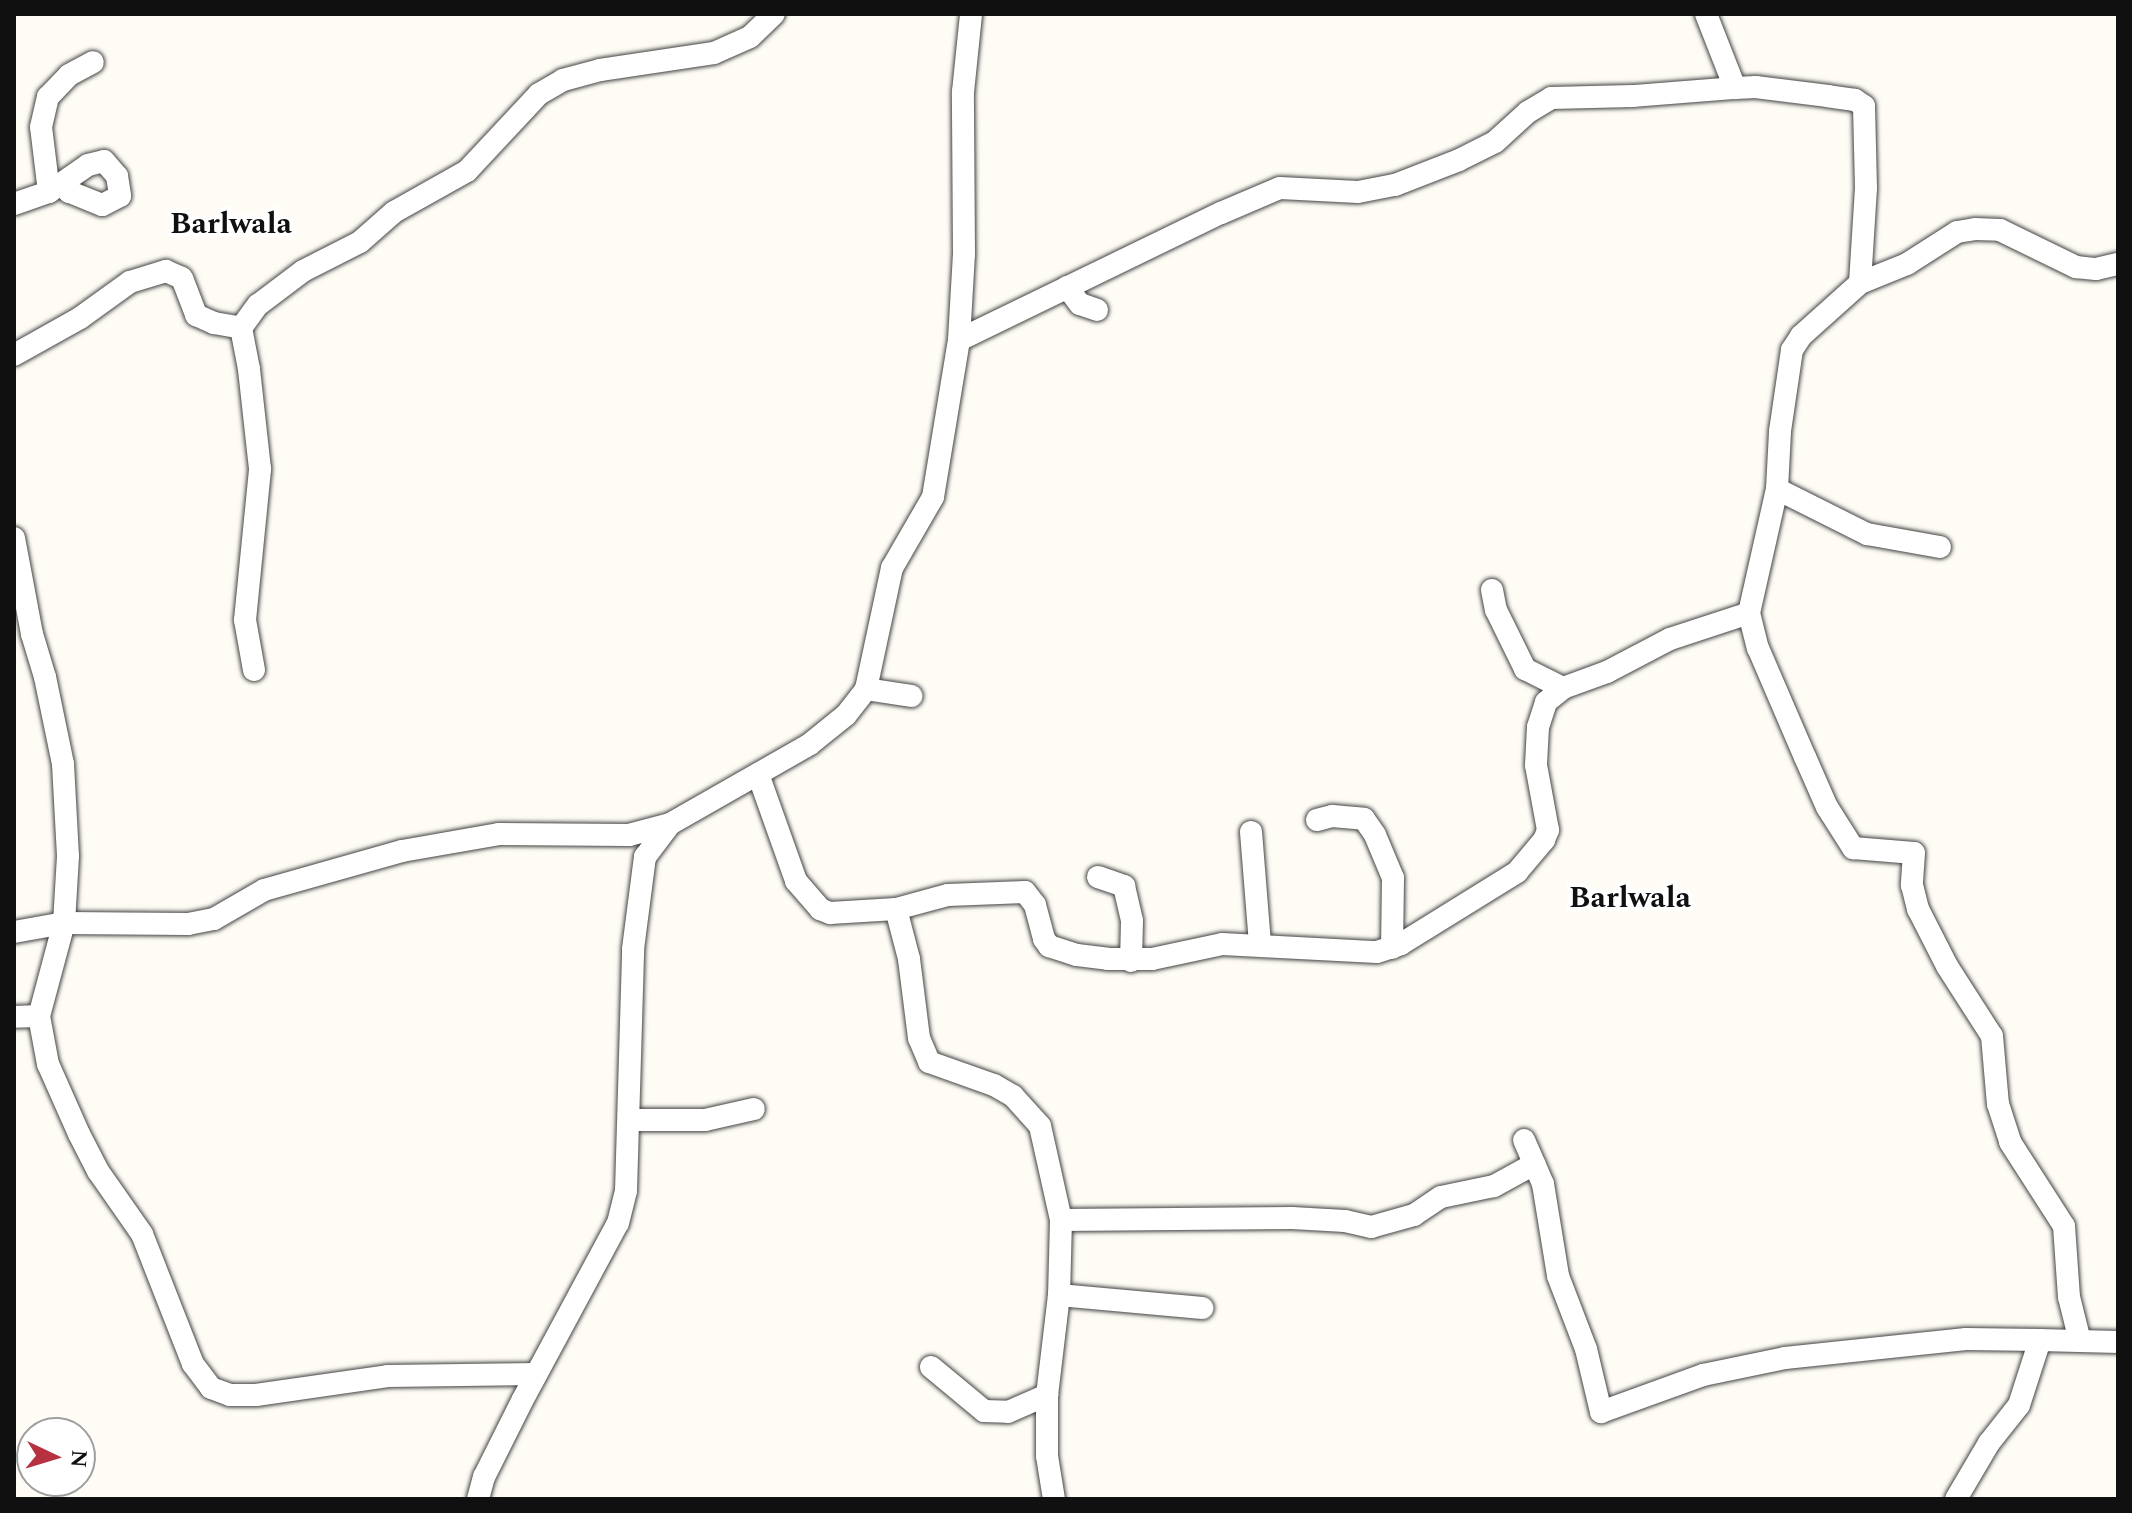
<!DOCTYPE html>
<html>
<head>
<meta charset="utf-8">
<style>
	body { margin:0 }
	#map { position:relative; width:2132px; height:1513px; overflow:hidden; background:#fefcf5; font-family:Spectral,serif }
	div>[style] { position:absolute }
	.roads { filter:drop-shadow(0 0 2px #434343) drop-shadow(0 0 2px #434343) }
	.minor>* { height:22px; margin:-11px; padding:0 11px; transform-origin:11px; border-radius:11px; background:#fff }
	span { translate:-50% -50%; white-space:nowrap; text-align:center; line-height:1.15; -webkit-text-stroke:8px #fff; paint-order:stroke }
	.quarter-label { font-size:30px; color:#101010; font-weight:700 }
	.frame { position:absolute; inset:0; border:16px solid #101010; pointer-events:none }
	.north { position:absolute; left:16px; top:1417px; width:80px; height:80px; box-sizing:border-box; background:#fff; border:2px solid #9f9f9f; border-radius:50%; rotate:94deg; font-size:22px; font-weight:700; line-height:32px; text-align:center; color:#101010 }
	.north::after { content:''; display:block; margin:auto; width:28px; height:36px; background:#b73240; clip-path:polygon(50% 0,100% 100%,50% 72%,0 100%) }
</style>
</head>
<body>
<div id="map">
	<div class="roads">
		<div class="minor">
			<i style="left:49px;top:192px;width:47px;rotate:-34.7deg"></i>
			<i style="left:88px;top:165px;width:16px;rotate:-14deg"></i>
			<i style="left:104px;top:161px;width:20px;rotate:49deg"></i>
			<i style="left:117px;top:176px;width:20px;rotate:81deg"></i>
			<i style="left:120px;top:196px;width:20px;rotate:153deg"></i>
			<i style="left:102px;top:205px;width:35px;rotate:-158deg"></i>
			<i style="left:69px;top:192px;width:10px;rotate:-107deg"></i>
			<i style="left:14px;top:204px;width:37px;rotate:-19deg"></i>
			<i style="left:49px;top:192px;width:65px;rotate:-97deg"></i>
			<i style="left:41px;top:127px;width:31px;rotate:-77deg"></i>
			<i style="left:48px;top:97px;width:30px;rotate:-46deg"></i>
			<i style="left:69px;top:75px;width:27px;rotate:-28deg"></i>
			<i style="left:1860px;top:283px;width:51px;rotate:-22deg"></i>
			<i style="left:1907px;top:264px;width:59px;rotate:-32.6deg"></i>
			<i style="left:1957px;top:232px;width:18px;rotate:-9deg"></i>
			<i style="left:1975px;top:229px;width:25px;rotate:2deg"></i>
			<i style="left:2000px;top:230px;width:85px;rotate:26deg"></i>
			<i style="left:2076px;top:267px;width:20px;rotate:6deg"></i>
			<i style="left:2096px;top:269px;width:23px;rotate:-13deg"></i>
			<i style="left:1067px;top:287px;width:21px;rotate:53deg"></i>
			<i style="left:1080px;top:304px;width:18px;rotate:19deg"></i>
			<i style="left:959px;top:340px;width:291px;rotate:-25.9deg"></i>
			<i style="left:1221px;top:213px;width:64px;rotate:-23deg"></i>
			<i style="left:1280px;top:188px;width:78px;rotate:2.9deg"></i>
			<i style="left:1358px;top:192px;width:38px;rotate:-11deg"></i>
			<i style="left:1395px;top:185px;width:69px;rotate:-21.3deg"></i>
			<i style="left:1459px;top:160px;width:40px;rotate:-26.6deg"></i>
			<i style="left:1495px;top:142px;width:45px;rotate:-42.3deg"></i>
			<i style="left:1528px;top:112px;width:27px;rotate:-31deg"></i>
			<i style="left:1551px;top:98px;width:82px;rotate:-1.4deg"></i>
			<i style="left:1633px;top:96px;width:102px;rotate:-4.5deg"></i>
			<i style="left:14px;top:355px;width:76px;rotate:-29.3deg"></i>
			<i style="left:80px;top:318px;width:62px;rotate:-35.8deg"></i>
			<i style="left:130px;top:282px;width:38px;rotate:-17deg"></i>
			<i style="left:166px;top:271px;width:17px;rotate:24deg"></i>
			<i style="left:182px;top:278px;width:40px;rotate:69deg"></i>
			<i style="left:196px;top:315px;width:20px;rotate:24deg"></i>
			<i style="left:214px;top:323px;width:27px;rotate:10deg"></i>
			<i style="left:1777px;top:489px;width:101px;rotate:26.6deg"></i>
			<i style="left:1867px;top:534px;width:74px;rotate:10.1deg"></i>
			<i style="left:14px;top:538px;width:98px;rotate:79.4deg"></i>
			<i style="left:32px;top:634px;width:45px;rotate:73.2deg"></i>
			<i style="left:45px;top:677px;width:89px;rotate:78.3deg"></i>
			<i style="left:63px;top:764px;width:92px;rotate:86.9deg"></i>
			<i style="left:68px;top:856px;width:67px;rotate:93.4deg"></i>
			<i style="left:64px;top:923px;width:96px;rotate:105deg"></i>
			<i style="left:39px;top:1016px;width:25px;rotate:178deg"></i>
			<i style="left:1492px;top:590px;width:20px;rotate:79deg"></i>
			<i style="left:1496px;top:610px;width:66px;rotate:63.8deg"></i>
			<i style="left:1525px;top:669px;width:42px;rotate:26.6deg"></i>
			<i style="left:1749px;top:613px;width:36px;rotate:76deg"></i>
			<i style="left:1758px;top:648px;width:119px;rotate:66.7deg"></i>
			<i style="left:1805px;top:757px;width:55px;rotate:66.3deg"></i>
			<i style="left:1827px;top:807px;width:49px;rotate:57.6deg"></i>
			<i style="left:1853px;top:848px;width:61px;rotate:4.7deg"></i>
			<i style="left:1914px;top:853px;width:32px;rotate:94deg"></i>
			<i style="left:1912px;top:885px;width:25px;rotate:76deg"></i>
			<i style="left:1918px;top:909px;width:64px;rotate:63deg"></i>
			<i style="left:1947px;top:966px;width:83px;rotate:57.3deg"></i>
			<i style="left:1992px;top:1036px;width:68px;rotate:85deg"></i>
			<i style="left:1998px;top:1104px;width:40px;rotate:72deg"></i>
			<i style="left:2010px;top:1142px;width:100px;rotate:57.3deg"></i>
			<i style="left:2064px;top:1226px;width:71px;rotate:86deg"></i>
			<i style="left:2069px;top:1297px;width:45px;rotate:76deg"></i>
			<i style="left:254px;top:670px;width:51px;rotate:-100.2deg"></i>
			<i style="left:245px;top:620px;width:152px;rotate:-84.3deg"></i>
			<i style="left:260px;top:469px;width:101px;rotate:-96.3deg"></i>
			<i style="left:249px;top:369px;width:42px;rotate:-101deg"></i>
			<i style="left:241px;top:328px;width:29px;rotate:-54deg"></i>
			<i style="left:258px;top:305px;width:56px;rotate:-37.1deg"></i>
			<i style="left:303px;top:271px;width:64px;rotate:-27deg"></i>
			<i style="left:360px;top:242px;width:45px;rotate:-41.4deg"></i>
			<i style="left:394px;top:212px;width:84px;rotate:-29.3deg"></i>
			<i style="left:467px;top:171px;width:105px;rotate:-46.9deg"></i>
			<i style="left:539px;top:94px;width:28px;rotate:-30deg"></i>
			<i style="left:563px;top:80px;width:38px;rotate:-15deg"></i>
			<i style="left:600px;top:70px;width:115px;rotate:-8.5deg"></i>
			<i style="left:714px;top:53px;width:39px;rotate:-24deg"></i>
			<i style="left:750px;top:37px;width:33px;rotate:-44deg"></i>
			<i style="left:866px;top:689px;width:46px;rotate:8.8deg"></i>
			<i style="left:758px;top:774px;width:114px;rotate:70.4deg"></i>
			<i style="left:796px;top:881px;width:37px;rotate:49deg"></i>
			<i style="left:820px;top:909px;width:11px;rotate:22deg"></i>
			<i style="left:830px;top:913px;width:66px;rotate:-3.5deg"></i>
			<i style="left:896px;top:909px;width:52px;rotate:75.4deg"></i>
			<i style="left:909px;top:959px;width:80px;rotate:82.8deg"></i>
			<i style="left:919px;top:1038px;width:26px;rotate:67deg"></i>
			<i style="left:929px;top:1062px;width:69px;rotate:19.5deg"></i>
			<i style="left:994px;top:1085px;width:22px;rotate:30deg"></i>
			<i style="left:1013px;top:1096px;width:40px;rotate:48deg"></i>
			<i style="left:1040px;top:1126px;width:96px;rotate:77.4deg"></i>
			<i style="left:1061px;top:1220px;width:75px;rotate:91.5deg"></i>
			<i style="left:1059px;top:1295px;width:101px;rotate:96.8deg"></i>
			<i style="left:1047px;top:1395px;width:61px;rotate:90deg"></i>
			<i style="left:1047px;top:1456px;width:44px;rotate:80.8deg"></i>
			<i style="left:1317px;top:820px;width:16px;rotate:-15deg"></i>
			<i style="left:1332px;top:816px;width:32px;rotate:5deg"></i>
			<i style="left:1364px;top:819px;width:19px;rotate:55deg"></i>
			<i style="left:1375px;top:835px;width:47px;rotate:67.3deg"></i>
			<i style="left:1393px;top:878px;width:70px;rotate:90.8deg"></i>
			<i style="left:1251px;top:832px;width:112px;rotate:85.4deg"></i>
			<i style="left:1098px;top:877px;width:28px;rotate:19deg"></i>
			<i style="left:1124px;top:886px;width:36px;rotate:77deg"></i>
			<i style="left:1132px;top:921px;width:40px;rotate:91.4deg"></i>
			<i style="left:896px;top:909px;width:54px;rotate:-15.1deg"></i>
			<i style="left:948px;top:895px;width:77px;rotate:-2.2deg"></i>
			<i style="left:1025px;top:892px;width:16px;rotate:52deg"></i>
			<i style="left:1035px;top:905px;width:35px;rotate:75deg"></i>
			<i style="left:1044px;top:939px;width:9px;rotate:54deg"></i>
			<i style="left:1049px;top:946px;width:29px;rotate:18deg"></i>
			<i style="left:1077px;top:955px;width:31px;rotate:7deg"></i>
			<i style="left:1108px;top:959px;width:44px"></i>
			<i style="left:1152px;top:959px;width:72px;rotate:-12.1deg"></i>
			<i style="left:1222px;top:944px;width:155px;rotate:3deg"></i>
			<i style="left:1377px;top:952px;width:25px;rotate:-18deg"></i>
			<i style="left:1401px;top:944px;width:137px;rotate:-31.8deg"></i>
			<i style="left:1517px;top:872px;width:42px;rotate:-49.8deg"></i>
			<i style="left:1544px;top:840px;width:11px;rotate:-68deg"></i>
			<i style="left:1548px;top:830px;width:66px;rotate:-100.5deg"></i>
			<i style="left:1536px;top:765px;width:38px;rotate:-87deg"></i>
			<i style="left:1538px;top:727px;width:26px;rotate:-72deg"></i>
			<i style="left:1546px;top:702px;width:22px;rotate:-39deg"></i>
			<i style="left:1563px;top:688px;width:47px;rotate:-20deg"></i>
			<i style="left:1607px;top:672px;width:71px;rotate:-27.6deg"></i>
			<i style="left:1670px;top:639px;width:83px;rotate:-18.2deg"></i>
			<i style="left:1749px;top:613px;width:127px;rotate:-77.3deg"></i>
			<i style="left:1777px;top:489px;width:58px;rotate:-87deg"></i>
			<i style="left:1780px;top:431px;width:82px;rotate:-81.6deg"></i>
			<i style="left:1792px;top:350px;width:17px;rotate:-57deg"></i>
			<i style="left:1801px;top:336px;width:79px;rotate:-41.9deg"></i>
			<i style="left:1860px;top:283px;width:95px;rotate:-86.4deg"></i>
			<i style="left:1866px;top:188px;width:82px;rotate:-91.4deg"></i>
			<i style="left:1864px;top:106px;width:11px;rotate:-146deg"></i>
			<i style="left:1855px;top:100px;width:27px;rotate:-172deg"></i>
			<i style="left:1828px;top:96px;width:73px;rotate:-172.9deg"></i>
			<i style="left:1756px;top:87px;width:21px;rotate:177deg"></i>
			<i style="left:1735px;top:88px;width:79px;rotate:-111.4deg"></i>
			<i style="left:14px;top:932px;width:51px;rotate:-10.2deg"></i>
			<i style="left:64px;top:923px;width:124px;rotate:0.5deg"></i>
			<i style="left:188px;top:924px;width:26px;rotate:-11deg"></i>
			<i style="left:214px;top:919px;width:58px;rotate:-30.1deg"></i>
			<i style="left:264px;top:890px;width:143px;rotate:-15.8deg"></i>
			<i style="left:402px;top:851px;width:98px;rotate:-9.9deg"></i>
			<i style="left:499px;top:834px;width:130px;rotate:0.4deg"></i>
			<i style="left:629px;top:835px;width:42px;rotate:-15deg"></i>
			<i style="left:39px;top:1016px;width:49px;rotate:79.4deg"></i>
			<i style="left:48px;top:1064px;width:77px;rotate:66.1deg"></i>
			<i style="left:79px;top:1134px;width:42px;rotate:62.8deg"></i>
			<i style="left:98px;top:1171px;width:77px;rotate:55.1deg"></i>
			<i style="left:142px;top:1234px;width:140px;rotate:68.6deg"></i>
			<i style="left:193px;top:1364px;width:30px;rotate:53deg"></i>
			<i style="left:211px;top:1388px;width:20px;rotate:20deg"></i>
			<i style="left:230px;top:1395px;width:26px"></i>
			<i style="left:256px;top:1395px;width:133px;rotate:-8.2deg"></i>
			<i style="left:388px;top:1376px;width:148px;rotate:-0.8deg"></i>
			<i style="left:630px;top:1120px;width:75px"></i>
			<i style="left:705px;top:1120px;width:50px;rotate:-12.7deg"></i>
			<i style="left:1524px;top:1140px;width:48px;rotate:66.6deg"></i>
			<i style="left:1543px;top:1184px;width:93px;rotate:80.7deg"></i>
			<i style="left:1558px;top:1276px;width:78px;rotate:69deg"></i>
			<i style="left:1586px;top:1349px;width:65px;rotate:76.6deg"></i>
			<i style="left:1601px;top:1412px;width:109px;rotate:-19.9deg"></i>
			<i style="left:1703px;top:1375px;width:84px;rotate:-11.7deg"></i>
			<i style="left:1785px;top:1358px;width:182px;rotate:-6deg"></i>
			<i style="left:1966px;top:1339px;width:74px;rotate:0.8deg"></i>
			<i style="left:1061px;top:1220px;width:231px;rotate:-0.5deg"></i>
			<i style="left:1292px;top:1218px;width:53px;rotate:3.2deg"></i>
			<i style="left:1345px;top:1221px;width:27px;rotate:13deg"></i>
			<i style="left:1371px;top:1227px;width:45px;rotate:-15.6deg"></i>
			<i style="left:1414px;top:1215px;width:32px;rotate:-34deg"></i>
			<i style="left:1441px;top:1197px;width:54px;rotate:-11.7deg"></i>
			<i style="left:1494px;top:1186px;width:46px;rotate:-28.8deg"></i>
			<i style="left:1059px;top:1295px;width:144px;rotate:5.2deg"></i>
			<i style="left:931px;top:1367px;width:69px;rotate:39.7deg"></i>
			<i style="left:984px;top:1411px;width:24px;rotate:2deg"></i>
			<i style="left:1008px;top:1412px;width:43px;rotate:-23.6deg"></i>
			<i style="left:478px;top:1499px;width:23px;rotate:-75deg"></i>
			<i style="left:484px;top:1477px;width:85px;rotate:-63.4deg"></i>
			<i style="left:522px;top:1401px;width:202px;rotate:-61.7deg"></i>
			<i style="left:618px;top:1223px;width:33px;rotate:-76deg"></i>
			<i style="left:626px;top:1191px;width:242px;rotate:-88.3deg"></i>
			<i style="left:633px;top:949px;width:93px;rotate:-82.6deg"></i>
			<i style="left:645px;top:857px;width:41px;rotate:-52.9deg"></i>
			<i style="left:670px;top:824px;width:161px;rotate:-29.7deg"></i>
			<i style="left:810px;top:744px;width:46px;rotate:-38.9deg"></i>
			<i style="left:846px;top:715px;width:33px;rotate:-52deg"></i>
			<i style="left:866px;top:689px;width:124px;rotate:-77.9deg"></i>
			<i style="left:892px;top:568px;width:82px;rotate:-60deg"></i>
			<i style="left:933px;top:497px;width:159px;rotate:-80.6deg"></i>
			<i style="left:959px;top:340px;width:86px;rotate:-86.7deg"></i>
			<i style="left:964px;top:254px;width:162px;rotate:-90.4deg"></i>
			<i style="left:963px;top:92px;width:78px;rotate:-84.1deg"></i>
			<i style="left:1956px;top:1499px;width:65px;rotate:-59.5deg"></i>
			<i style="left:1989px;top:1443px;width:48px;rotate:-51.7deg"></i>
			<i style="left:2019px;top:1405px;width:68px;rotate:-72.1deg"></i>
			<i style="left:2040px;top:1340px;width:78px;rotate:1.5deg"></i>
		</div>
	</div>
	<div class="quarter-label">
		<span style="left:231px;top:224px">Barlwala</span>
		<span style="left:1630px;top:898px">Barlwala</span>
	</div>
	<div class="frame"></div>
	<div class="north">N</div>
</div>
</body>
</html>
